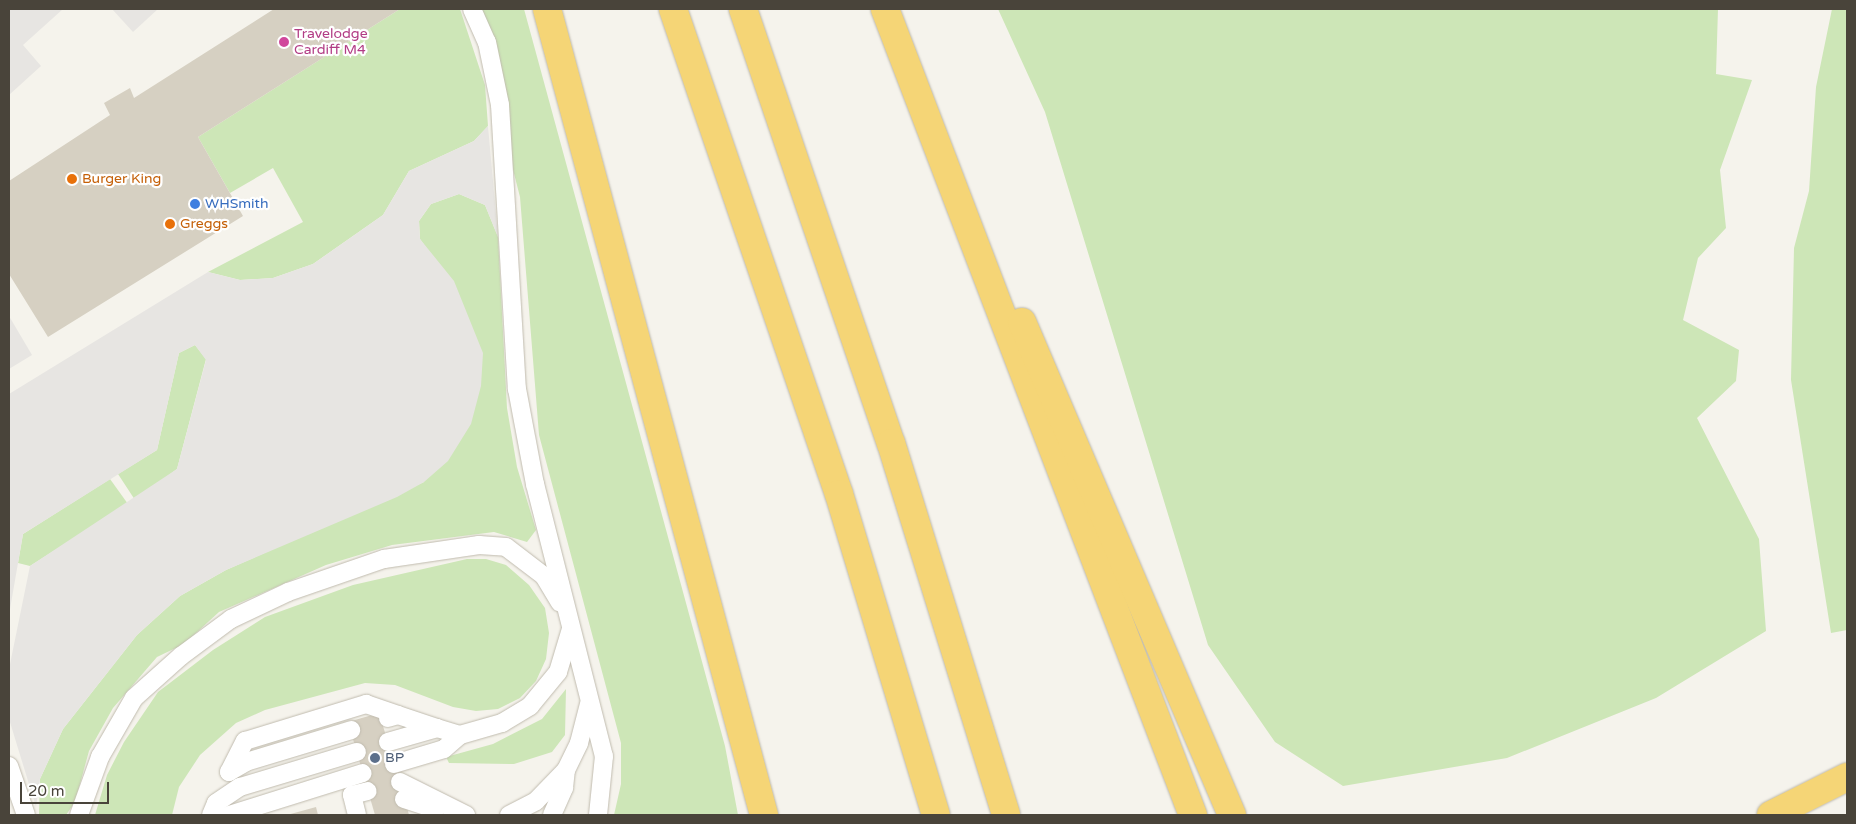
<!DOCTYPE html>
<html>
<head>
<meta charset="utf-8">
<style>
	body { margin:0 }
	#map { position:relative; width:1856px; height:824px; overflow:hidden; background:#f5f3ec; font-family:"Varela Round",sans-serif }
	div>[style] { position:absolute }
	.green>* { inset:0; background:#cde6b7 }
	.parking>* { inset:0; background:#e7e5e2 }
	.building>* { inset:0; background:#d6d0c2 }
	.roads { filter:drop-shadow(0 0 1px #c0bbae) drop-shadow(0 0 1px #c0bbae) }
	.lane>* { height:18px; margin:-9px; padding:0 9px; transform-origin:9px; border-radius:9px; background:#fff }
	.highway>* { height:28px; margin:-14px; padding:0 14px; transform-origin:14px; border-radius:14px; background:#f5d576 }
	.dots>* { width:14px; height:14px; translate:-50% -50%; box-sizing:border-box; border:2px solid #fff; border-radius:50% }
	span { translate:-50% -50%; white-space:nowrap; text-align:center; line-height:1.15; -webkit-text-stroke:4.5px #fff; paint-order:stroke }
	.hotel-label { font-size:14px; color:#b23c85 }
	.left { translate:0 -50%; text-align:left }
	.food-label { font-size:14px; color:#c56008 }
	.shop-label { font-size:14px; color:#366cbe }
	.service-label { font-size:14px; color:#4e5e75 }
	.frame { position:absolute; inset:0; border:10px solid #49443a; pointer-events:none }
	.scale { position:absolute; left:20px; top:782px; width:89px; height:22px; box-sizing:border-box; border:2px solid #49443a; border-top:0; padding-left:6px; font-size:15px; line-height:18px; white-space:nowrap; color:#49443a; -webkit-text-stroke:4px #fff; paint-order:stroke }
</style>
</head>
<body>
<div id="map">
	<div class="green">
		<i style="clip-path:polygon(400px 9px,460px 9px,485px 85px,488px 126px,474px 141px,409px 171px,383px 215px,313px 264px,273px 278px,240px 280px,208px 272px,303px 222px,273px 168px,230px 193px,198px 137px)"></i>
		<i style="clip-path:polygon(472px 9px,524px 9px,725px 746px,738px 815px,614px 815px,621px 784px,621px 743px,539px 435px,520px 197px)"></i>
		<i style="clip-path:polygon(998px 9px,1718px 9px,1716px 74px,1752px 80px,1720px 170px,1726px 228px,1698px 258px,1683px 320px,1739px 350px,1736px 381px,1697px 418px,1759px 539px,1766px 631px,1656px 698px,1507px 758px,1343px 786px,1275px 742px,1208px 645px,1045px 112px)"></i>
		<i style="clip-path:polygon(1832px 9px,1847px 9px,1847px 630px,1831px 633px,1791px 380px,1794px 248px,1809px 191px,1816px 87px)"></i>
		<i style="clip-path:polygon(459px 194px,485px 205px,498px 237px,507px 408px,517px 467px,536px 530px,527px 542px,494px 532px,392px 545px,326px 565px,219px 612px,184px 644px,157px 657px,113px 708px,89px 751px,75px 802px,66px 815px,39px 815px,40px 779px,63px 729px,137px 635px,180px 596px,226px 570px,424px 482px,431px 255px,420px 239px,419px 221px,431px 204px)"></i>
		<i style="clip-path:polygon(195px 345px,206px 359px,177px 469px,135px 500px,118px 474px,157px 450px,179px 353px)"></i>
		<i style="clip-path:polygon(110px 479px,128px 504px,30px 566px,18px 563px,23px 534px)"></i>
		<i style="clip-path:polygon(467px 559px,486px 559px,506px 565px,529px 585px,545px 608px,549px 633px,546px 659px,536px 681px,520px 698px,498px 709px,476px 711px,453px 707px,395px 685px,365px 683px,265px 710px,236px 723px,200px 755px,179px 787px,172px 815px,95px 815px,107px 775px,124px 742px,158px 692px,213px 650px,265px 617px,353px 585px)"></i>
		<i style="clip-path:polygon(566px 689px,565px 735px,552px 752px,514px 764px,449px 763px,446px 757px,493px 744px,542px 719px)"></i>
	</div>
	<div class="parking">
		<i style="clip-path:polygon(9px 9px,63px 9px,23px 45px,41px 66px,9px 95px)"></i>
		<i style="clip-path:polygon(112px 9px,158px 9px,133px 32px)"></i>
		<i style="clip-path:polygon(488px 126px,498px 237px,485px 205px,459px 194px,431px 204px,419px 221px,420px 239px,454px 281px,483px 353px,481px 386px,471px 424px,448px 461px,424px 482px,397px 497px,226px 570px,180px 596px,137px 635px,63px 729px,40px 779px,36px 807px,9px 719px,9px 669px,30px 566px,177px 469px,206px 360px,195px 345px,179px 353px,157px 450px,23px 534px,9px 615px,9px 394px,208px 272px,240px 280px,273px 278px,313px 264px,383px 215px,409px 171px,474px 141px)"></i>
		<i style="clip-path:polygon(9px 316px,32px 355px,9px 369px)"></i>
	</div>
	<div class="building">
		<i style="clip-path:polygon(274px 9px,400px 9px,198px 137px,243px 216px,48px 337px,9px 274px,9px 181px,110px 115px,104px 103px,130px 88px,134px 98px)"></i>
		<i style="clip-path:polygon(379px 713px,400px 782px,409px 815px,375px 815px,348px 722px)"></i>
		<i style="clip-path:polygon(316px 807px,318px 815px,287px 815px)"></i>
	</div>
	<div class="roads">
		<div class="lane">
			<i style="left:472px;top:9px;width:36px;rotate:66deg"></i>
			<i style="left:487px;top:42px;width:64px;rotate:78.3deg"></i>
			<i style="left:500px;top:105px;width:285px;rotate:86.6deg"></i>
			<i style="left:517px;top:389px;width:97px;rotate:79.3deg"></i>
			<i style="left:535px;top:484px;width:281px;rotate:75.8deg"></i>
			<i style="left:604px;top:756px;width:59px;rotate:95.8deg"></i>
			<i style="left:388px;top:718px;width:10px;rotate:-17deg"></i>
			<i style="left:398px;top:715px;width:41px;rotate:18.4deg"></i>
			<i style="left:388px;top:742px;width:51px;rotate:-15.9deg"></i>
			<i style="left:437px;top:728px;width:24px;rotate:17deg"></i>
			<i style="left:394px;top:764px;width:52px;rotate:-16.7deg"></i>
			<i style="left:444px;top:749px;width:21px;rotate:-41deg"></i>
			<i style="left:460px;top:735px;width:44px;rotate:-15.9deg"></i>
			<i style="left:502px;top:723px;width:33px;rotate:-31deg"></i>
			<i style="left:530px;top:706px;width:44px;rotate:-50.5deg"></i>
			<i style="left:558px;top:672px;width:45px;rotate:-73.2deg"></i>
			<i style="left:9px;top:766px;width:52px;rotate:70.9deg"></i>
			<i style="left:229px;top:772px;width:35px;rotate:-63deg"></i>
			<i style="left:245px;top:741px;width:127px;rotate:-17deg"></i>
			<i style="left:366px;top:704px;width:34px;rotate:19deg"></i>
			<i style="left:229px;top:772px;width:20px;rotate:-30deg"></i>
			<i style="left:246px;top:762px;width:110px;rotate:-16.9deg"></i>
			<i style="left:400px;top:782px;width:74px;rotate:26.6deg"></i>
			<i style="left:404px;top:799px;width:33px;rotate:18deg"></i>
			<i style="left:79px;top:815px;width:62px;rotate:-70.1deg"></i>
			<i style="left:100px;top:757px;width:68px;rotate:-60deg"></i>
			<i style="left:134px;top:698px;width:63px;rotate:-41.8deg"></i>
			<i style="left:181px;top:656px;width:62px;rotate:-36.5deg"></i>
			<i style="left:231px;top:619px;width:63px;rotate:-25.3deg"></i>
			<i style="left:288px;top:592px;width:102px;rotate:-19deg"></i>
			<i style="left:384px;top:559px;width:96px;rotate:-8.4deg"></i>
			<i style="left:479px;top:545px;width:27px;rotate:4deg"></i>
			<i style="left:506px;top:547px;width:48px;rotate:37.3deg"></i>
			<i style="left:544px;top:576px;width:31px;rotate:59deg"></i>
			<i style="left:211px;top:815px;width:13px;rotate:-67deg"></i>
			<i style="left:216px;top:803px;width:29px;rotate:-34deg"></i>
			<i style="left:240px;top:787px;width:122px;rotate:-16.7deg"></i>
			<i style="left:229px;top:815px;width:140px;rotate:-17.4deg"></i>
			<i style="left:357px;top:815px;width:21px;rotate:-104deg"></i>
			<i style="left:352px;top:795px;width:16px;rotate:-14deg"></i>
			<i style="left:509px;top:815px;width:30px;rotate:-27deg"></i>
			<i style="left:536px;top:801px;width:43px;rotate:-45.9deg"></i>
			<i style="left:566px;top:770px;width:30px;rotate:-64deg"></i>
			<i style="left:579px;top:743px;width:40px;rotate:-75.6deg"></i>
			<i style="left:552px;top:815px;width:30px;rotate:-66deg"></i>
			<i style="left:564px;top:788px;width:18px;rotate:-84deg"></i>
		</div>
		<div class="highway">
			<i style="left:547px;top:9px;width:835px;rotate:74.93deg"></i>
			<i style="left:673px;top:9px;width:513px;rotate:71.11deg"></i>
			<i style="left:839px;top:494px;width:335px;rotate:73.2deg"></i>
			<i style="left:743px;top:9px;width:459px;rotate:71.2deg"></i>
			<i style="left:891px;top:443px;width:389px;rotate:72.8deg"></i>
			<i style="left:885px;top:9px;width:863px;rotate:69.09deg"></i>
			<i style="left:1022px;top:322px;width:536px;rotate:66.93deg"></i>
			<i style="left:1771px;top:815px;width:85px;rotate:-26.6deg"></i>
		</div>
	</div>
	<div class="dots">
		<i style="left:284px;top:42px;background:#d1479c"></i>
		<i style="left:72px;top:179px;background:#e8710a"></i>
		<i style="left:195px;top:204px;background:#3f7fe0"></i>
		<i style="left:170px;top:224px;background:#e8710a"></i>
		<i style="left:375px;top:758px;background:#5c6f8a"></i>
	</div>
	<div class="hotel-label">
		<span class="left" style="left:294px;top:42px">Travelodge<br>Cardiff M4</span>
	</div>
	<div class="food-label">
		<span class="left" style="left:82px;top:179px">Burger King</span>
		<span class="left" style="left:180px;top:224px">Greggs</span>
	</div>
	<div class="shop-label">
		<span class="left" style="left:205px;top:204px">WHSmith</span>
	</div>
	<div class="service-label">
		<span class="left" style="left:385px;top:758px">BP</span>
	</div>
	<div class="frame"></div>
	<div class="scale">20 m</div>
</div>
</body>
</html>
